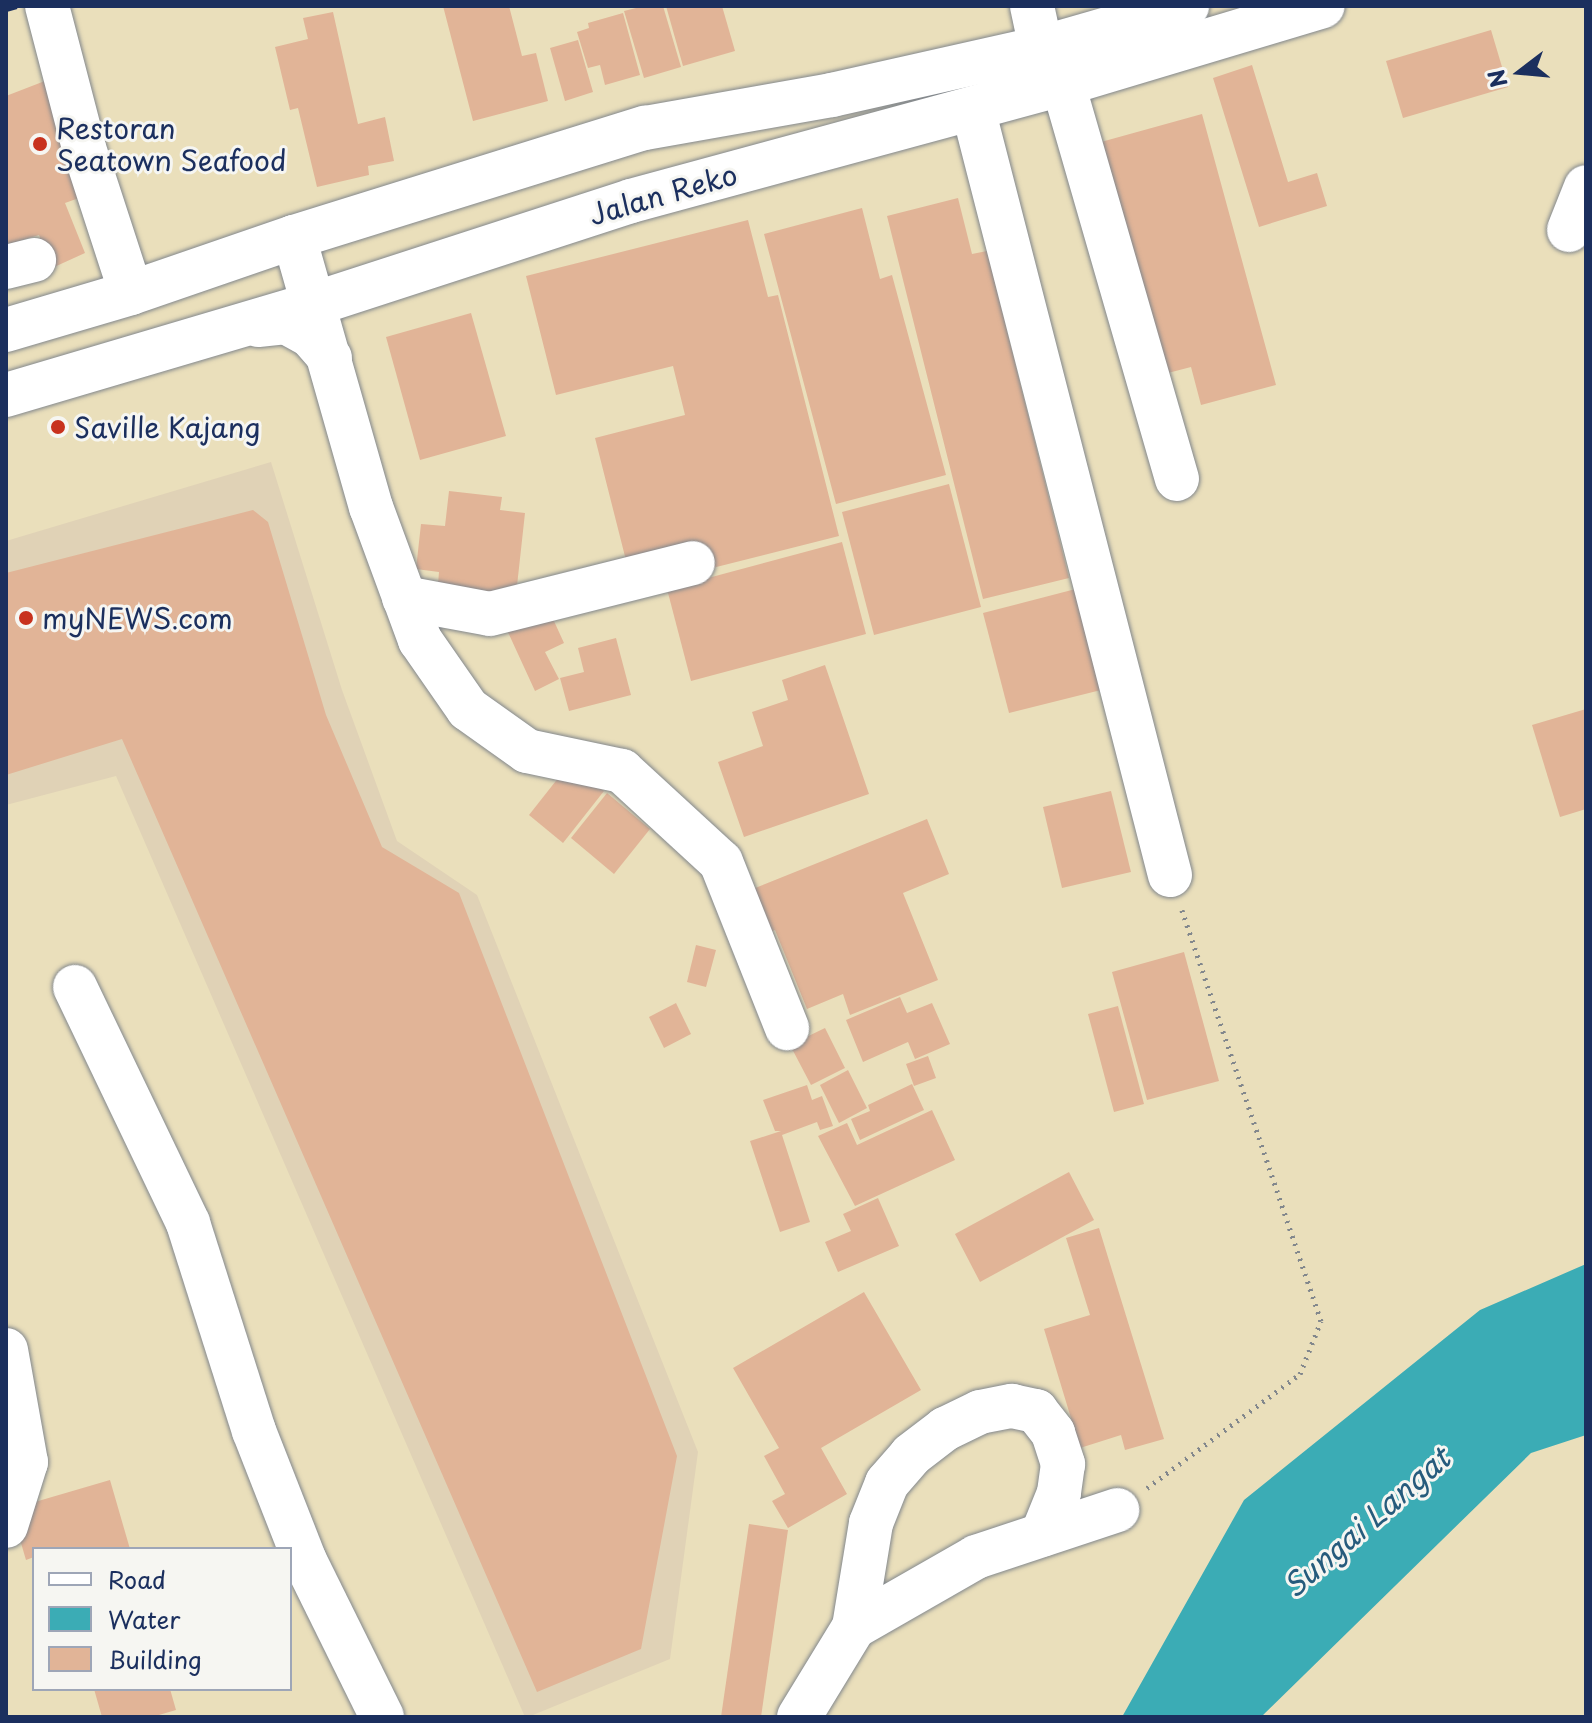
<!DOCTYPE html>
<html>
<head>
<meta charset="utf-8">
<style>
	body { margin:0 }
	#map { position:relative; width:1592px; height:1723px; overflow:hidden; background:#eadfbb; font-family:"Playpen Sans",sans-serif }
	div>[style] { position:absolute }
	.built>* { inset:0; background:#e0d2b6 }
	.water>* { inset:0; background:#3bacb5 }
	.building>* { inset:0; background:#e1b497 }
	.path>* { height:5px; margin-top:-2.5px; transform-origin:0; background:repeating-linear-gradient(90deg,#82878c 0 2px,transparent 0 8px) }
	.roads { filter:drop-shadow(0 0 2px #82878c) drop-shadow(0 0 2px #82878c) }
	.minor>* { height:44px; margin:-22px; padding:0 22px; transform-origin:22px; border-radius:22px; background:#fff }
	.major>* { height:44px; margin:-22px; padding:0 22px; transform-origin:22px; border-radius:22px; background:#fff }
	.rail>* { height:6px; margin-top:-3px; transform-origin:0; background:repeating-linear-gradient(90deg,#1b2f5e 0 12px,transparent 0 18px) }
	.dots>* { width:22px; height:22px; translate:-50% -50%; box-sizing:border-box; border:4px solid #f6f6f2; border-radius:50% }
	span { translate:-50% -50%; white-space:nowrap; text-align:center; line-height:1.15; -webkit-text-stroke:6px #f6f6f2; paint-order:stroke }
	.poi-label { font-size:28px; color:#1b2f5e }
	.left { translate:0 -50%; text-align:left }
	.street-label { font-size:28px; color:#1b2f5e }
	.water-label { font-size:30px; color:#265b7c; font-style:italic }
	.frame { position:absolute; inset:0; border:8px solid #1b2f5e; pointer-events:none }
	.legend { position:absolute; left:32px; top:1547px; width:260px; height:144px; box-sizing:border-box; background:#f6f6f2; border:2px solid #9ea6b7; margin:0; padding:10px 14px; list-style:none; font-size:24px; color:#1b2f5e }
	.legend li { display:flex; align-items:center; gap:16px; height:40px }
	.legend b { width:40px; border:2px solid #9ea6b7 }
	.north { position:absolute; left:1480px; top:32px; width:80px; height:80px; -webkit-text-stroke:6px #f6f6f2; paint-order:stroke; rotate:254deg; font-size:22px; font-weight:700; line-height:32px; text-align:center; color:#1b2f5e }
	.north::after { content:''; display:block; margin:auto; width:28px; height:36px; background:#1b2f5e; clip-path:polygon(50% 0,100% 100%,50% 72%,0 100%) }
</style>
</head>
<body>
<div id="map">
	<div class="built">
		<i style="clip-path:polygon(271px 462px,342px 690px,397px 841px,477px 895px,698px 1452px,670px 1659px,528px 1717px,525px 1717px,116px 776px,6px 805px,6px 541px)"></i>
	</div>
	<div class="water">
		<i style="clip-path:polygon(1586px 1264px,1586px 1435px,1531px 1453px,1261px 1717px,1122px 1717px,1244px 1500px,1480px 1310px)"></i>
	</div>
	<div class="building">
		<i style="clip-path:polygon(443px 6px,509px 6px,522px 56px,536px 53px,548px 101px,473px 121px)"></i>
		<i style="clip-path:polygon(644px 6px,663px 6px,681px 67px,644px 78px,624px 11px)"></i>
		<i style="clip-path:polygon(666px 6px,722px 6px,735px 51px,683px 66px)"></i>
		<i style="clip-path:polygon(333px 12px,358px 124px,385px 117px,394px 161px,368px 166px,369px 175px,317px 187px,298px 108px,290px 110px,275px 47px,308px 39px,303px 18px)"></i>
		<i style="clip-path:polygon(623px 13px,640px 75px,605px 85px,600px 65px,588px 68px,577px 32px,589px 28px,588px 23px)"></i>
		<i style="clip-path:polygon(1491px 30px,1508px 87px,1403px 118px,1386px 61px)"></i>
		<i style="clip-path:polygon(578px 40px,593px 92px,565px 101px,550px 48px)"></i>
		<i style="clip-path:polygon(1252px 65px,1288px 182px,1317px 173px,1327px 206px,1259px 227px,1213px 78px)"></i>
		<i style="clip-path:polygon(50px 79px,93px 193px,65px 203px,85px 253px,52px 268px,39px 235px,6px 245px,6px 96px)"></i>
		<i style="clip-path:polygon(1202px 114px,1276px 385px,1201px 405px,1191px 367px,1164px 374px,1101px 142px)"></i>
		<i style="clip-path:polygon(958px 198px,972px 254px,987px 251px,1069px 578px,983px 599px,887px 216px)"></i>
		<i style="clip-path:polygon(862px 208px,880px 279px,892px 275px,946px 475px,836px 504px,764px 234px)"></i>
		<i style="clip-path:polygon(748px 220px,768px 297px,778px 295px,839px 536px,633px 588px,595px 438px,685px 415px,673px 366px,556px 395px,526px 276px)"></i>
		<i style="clip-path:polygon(471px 313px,506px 436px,420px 460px,386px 337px)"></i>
		<i style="clip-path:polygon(949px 484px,981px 607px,874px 635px,842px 512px)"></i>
		<i style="clip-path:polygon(449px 491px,502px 497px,500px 510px,525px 513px,516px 595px,438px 585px,439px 572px,416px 569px,421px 524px,445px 526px)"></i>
		<i style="clip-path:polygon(253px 510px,268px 522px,326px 715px,382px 847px,459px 893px,677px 1456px,641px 1649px,537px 1692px,122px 739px,6px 775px,6px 573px)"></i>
		<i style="clip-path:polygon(842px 542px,866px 634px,691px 681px,667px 589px)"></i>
		<i style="clip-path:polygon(1091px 585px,1117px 686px,1009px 713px,983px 613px)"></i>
		<i style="clip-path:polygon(548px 608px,564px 643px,545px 652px,559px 679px,535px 691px,506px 628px)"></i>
		<i style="clip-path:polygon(616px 638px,631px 695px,569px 711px,560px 678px,584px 672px,578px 648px)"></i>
		<i style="clip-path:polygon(825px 665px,869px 794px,744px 837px,718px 762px,763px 746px,752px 712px,788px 700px,782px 680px)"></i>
		<i style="clip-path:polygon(1586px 709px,1586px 809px,1560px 817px,1532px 725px)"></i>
		<i style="clip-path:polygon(570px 763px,604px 791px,563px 843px,529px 815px)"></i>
		<i style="clip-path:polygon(1111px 791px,1131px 872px,1062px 888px,1043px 807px)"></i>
		<i style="clip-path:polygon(607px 793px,650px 829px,614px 874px,571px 838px)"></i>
		<i style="clip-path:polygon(927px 819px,949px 874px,903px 893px,938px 980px,850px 1015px,843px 994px,807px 1009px,775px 930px,760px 936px,743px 893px)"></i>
		<i style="clip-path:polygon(696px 945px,716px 950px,706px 987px,687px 982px)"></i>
		<i style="clip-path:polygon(1184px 952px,1219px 1081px,1147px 1100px,1112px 972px)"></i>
		<i style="clip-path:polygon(900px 997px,907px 1013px,932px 1003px,950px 1044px,915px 1059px,908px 1042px,863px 1062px,846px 1020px)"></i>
		<i style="clip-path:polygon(676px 1003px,691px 1034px,664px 1048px,649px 1017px)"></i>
		<i style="clip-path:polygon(1118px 1006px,1144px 1104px,1114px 1112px,1088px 1014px)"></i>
		<i style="clip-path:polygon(825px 1028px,845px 1068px,811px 1085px,790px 1045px)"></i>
		<i style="clip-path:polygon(928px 1056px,936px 1078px,914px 1086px,906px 1064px)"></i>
		<i style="clip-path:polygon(848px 1070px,867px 1108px,839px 1123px,820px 1085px)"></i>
		<i style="clip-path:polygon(912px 1084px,924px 1110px,860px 1140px,851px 1119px,870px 1111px,868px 1105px)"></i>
		<i style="clip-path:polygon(807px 1085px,812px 1100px,822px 1096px,833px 1126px,820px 1130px,817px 1122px,782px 1135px,810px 1222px,780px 1232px,750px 1141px,781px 1131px,775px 1131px,763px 1100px)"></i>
		<i style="clip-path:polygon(932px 1110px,955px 1160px,855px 1206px,818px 1136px,847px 1123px,857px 1145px)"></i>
		<i style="clip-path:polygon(1069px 1172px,1094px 1220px,980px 1282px,955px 1234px)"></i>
		<i style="clip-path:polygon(878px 1198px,899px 1246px,838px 1272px,825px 1242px,851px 1231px,843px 1214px)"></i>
		<i style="clip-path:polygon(1099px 1228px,1164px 1439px,1125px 1450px,1121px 1435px,1080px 1448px,1044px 1329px,1090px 1315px,1066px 1238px)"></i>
		<i style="clip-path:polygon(864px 1292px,921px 1390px,821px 1448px,847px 1494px,788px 1528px,772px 1501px,785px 1494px,764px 1456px,779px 1448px,733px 1368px)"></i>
		<i style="clip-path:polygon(110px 1480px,130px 1549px,34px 1549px,34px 1557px,26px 1560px,11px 1509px)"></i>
		<i style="clip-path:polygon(749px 1524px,788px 1530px,761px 1717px,721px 1717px)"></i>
		<i style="clip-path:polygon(94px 1689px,170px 1689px,176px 1710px,152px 1717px,102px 1717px)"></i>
	</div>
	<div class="path">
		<i style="left:1147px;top:1488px;width:191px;rotate:-36.7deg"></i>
		<i style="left:1300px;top:1374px;width:57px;rotate:-68.4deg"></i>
		<i style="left:1321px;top:1321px;width:434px;rotate:-108.7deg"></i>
	</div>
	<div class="roads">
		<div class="minor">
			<i style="left:47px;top:6px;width:147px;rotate:75.4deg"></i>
			<i style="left:84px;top:148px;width:152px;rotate:72deg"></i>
			<i style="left:1032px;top:6px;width:43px;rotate:77.9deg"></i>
			<i style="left:1063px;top:84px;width:411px;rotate:73.9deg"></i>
			<i style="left:973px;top:109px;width:791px;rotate:75.58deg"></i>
			<i style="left:1569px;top:230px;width:46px;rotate:-68.4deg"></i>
			<i style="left:294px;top:237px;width:281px;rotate:74.1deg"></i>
			<i style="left:371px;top:507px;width:142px;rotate:69.8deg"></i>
			<i style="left:420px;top:640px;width:84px;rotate:55.2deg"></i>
			<i style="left:468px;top:709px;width:72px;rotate:35.4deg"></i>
			<i style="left:527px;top:751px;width:97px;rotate:11.9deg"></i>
			<i style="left:622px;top:771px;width:134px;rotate:42.6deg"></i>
			<i style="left:721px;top:862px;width:179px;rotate:68.3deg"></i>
			<i style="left:6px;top:267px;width:29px;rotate:-14deg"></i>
			<i style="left:404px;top:598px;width:87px;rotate:10.5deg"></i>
			<i style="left:490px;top:614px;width:209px;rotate:-14.1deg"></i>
			<i style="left:75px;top:987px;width:262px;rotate:64.4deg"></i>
			<i style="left:188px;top:1223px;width:218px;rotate:72.4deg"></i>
			<i style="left:254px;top:1431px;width:140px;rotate:68.6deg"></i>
			<i style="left:305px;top:1561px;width:174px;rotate:63.7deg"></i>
			<i style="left:6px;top:1350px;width:114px;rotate:79.9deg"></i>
			<i style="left:26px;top:1462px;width:67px;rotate:107.4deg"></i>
			<i style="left:854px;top:1627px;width:141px;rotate:-29.8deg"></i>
			<i style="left:976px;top:1557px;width:149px;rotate:-18.4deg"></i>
			<i style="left:799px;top:1717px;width:105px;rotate:-58.6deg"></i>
			<i style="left:854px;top:1627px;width:105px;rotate:-80.7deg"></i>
			<i style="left:871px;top:1523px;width:43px;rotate:-68.2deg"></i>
			<i style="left:887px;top:1483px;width:37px;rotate:-49deg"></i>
			<i style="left:911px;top:1455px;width:43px;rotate:-37.4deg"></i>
			<i style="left:945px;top:1429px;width:39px;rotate:-26deg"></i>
			<i style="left:980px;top:1412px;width:33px;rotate:-11deg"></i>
			<i style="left:1012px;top:1406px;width:25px;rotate:12deg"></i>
			<i style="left:1036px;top:1411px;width:28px;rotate:52deg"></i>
			<i style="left:1053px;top:1433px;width:33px;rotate:72deg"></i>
			<i style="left:1063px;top:1464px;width:29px;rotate:98deg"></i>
			<i style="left:1059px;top:1493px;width:45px;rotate:112deg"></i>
		</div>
		<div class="major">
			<i style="left:258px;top:325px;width:28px;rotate:-6deg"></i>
			<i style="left:286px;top:322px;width:29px;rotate:29deg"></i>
			<i style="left:311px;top:336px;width:29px;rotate:49deg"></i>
			<i style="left:6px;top:330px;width:130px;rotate:-16.5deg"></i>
			<i style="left:131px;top:293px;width:172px;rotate:-19deg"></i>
			<i style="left:294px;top:237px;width:368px;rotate:-17.3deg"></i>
			<i style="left:645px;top:128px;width:190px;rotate:-10deg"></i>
			<i style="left:832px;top:95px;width:214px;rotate:-12.7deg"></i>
			<i style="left:1041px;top:48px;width:152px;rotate:-16deg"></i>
			<i style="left:6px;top:395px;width:321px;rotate:-16.5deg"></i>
			<i style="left:314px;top:304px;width:333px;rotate:-18deg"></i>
			<i style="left:631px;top:201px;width:448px;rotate:-15.2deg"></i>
			<i style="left:1063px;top:84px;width:271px;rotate:-16.7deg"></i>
		</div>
	</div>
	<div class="rail">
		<i style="left:6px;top:9px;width:11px;rotate:-15deg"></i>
	</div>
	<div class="dots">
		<i style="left:40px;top:144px;background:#c8321e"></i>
		<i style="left:58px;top:427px;background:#c8321e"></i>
		<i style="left:26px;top:618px;background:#c8321e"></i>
	</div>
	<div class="poi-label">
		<span class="left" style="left:56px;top:144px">Restoran<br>Seatown Seafood</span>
		<span class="left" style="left:74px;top:427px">Saville Kajang</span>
		<span class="left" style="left:42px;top:618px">myNEWS.com</span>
	</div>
	<div class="street-label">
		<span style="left:663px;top:194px;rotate:-16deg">Jalan Reko</span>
	</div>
	<div class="water-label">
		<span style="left:1366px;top:1522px;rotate:-41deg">Sungai Langat</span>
	</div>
	<div class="frame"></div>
	<ul class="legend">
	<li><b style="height:10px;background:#fff"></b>Road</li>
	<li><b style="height:22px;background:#3bacb5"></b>Water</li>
	<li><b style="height:22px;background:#e1b497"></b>Building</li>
	</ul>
	<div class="north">N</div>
</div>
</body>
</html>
